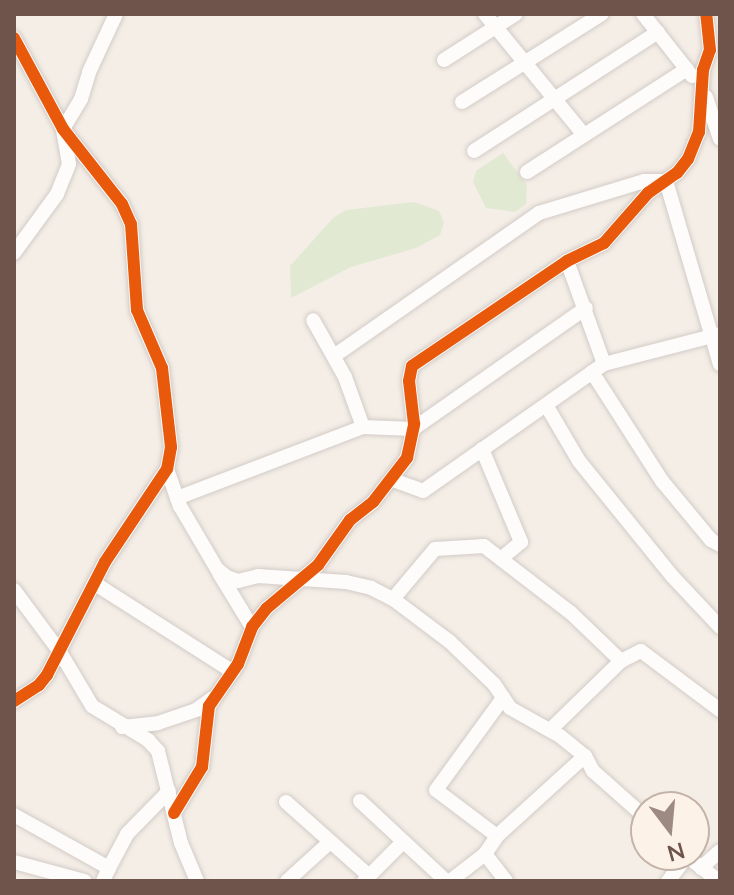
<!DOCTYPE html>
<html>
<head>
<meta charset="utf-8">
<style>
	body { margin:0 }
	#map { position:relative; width:734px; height:895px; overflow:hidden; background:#f4eee7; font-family:Lato,sans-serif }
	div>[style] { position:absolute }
	.green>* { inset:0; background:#e2e9d3 }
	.roads { filter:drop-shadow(0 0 2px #d3cbc6) drop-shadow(0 0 2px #d3cbc6) }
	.minor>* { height:14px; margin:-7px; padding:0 7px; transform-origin:7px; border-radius:7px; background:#fdfcfb }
	.cycleway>* { height:12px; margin:-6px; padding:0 6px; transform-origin:6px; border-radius:6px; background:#e8590c }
	span { translate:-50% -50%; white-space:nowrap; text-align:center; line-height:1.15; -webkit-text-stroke:6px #fdf2e7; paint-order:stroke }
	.frame { position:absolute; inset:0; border:16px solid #6e544b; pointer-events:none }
	.north { position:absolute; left:630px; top:791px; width:80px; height:80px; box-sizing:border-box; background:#fdf2e7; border:2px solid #c4b3a9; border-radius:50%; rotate:164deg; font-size:22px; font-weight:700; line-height:32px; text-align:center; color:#6e544b }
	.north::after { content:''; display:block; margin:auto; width:28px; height:36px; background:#9d8a82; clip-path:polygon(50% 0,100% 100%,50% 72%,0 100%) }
</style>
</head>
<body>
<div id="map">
	<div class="green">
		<i style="clip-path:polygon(503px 153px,527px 185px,526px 204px,515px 212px,486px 208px,473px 182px,476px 171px)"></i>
		<i style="clip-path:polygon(414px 202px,439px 211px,444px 223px,440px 235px,416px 248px,351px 267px,291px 298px,290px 266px,333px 218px,346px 210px)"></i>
	</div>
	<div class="roads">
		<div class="minor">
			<i style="left:485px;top:14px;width:156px;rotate:50.7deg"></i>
			<i style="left:643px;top:14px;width:79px;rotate:51.7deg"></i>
			<i style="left:14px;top:38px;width:103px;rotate:61.7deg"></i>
			<i style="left:63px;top:129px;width:95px;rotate:51.8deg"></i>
			<i style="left:122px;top:204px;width:22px;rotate:66deg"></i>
			<i style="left:131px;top:224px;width:86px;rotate:86deg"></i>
			<i style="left:137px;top:310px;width:63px;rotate:66.7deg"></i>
			<i style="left:162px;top:368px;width:80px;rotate:83.5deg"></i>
			<i style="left:171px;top:447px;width:22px;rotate:100deg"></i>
			<i style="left:167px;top:469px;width:112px;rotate:123.7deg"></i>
			<i style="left:105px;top:562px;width:127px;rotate:117.2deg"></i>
			<i style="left:47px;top:675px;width:13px;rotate:129deg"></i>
			<i style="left:39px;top:685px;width:30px;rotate:147deg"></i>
			<i style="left:444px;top:60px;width:85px;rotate:-32.6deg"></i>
			<i style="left:706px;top:97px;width:44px;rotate:71.6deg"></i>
			<i style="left:462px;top:102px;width:165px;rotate:-32.2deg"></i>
			<i style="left:474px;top:151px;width:219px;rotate:-32.9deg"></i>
			<i style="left:527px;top:172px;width:190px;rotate:-32.8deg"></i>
			<i style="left:14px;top:253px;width:73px;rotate:-53.9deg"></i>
			<i style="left:57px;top:194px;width:32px;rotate:-68deg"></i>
			<i style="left:69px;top:164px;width:36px;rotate:-100deg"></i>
			<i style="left:63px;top:129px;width:35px;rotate:-59deg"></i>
			<i style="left:81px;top:99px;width:28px;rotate:-73deg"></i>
			<i style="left:89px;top:72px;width:64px;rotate:-65deg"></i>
			<i style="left:567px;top:261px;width:109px;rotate:70.2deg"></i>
			<i style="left:334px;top:356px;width:250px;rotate:-34.9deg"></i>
			<i style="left:539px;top:213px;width:110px;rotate:-16.9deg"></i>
			<i style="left:644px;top:181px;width:22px"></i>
			<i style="left:666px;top:181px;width:191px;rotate:73.6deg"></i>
			<i style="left:592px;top:372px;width:130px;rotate:57.3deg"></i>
			<i style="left:662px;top:481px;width:77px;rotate:50.3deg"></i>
			<i style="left:711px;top:540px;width:10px;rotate:29deg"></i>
			<i style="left:546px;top:405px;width:65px;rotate:59.5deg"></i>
			<i style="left:579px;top:461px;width:149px;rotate:51deg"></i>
			<i style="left:673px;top:577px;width:69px;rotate:46.8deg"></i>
			<i style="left:363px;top:427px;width:50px;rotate:2.3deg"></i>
			<i style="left:413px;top:429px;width:211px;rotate:-35deg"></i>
			<i style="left:482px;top:449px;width:101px;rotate:67.2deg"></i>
			<i style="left:521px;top:542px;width:26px;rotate:140deg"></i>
			<i style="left:167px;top:469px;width:39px;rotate:71deg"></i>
			<i style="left:180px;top:506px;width:73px;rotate:59.6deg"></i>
			<i style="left:217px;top:569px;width:13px;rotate:39deg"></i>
			<i style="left:227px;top:577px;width:12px;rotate:20deg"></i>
			<i style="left:238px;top:581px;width:21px;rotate:-14deg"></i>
			<i style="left:258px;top:576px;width:88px;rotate:3.9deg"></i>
			<i style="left:346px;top:582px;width:26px;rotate:13deg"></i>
			<i style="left:371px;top:588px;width:25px;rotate:27deg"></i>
			<i style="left:393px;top:599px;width:70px;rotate:36.9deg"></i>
			<i style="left:449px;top:641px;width:62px;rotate:43.7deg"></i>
			<i style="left:494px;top:684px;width:29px;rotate:56deg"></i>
			<i style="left:510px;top:708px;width:57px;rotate:29.2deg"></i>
			<i style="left:560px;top:736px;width:32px;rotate:39deg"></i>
			<i style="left:585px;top:756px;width:17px;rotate:62deg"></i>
			<i style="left:593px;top:771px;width:71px;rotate:41.6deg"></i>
			<i style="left:393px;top:480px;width:32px;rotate:20deg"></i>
			<i style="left:423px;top:491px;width:221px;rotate:-35.1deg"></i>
			<i style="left:604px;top:364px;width:120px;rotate:-14.5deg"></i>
			<i style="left:177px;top:498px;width:199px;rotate:-20.9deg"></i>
			<i style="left:363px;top:427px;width:53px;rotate:-109.8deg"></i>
			<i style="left:345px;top:377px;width:65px;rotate:-119.3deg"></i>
			<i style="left:219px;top:573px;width:63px;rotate:58.6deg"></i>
			<i style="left:94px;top:583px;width:165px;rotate:32.6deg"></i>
			<i style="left:14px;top:590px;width:77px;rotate:53.4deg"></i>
			<i style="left:60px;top:652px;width:63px;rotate:59.3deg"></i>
			<i style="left:92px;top:706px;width:66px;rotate:31.3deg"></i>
			<i style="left:148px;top:740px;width:15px;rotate:48deg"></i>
			<i style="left:158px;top:751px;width:95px;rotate:76deg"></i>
			<i style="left:181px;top:843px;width:41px;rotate:67.2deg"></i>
			<i style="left:393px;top:599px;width:65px;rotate:-50deg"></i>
			<i style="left:435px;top:549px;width:49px;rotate:-3.5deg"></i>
			<i style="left:484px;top:546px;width:110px;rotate:37.6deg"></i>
			<i style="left:571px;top:613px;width:69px;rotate:43.8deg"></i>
			<i style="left:621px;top:661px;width:22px;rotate:-27deg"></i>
			<i style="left:641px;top:651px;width:99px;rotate:36.8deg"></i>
			<i style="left:122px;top:727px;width:36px;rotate:-6deg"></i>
			<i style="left:158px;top:723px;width:40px;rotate:-18.9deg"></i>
			<i style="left:196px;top:710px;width:19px;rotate:-36deg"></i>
			<i style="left:550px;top:730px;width:99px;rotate:-44.2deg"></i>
			<i style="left:360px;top:801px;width:117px;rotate:42.9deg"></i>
			<i style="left:286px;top:802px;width:111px;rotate:41.7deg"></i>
			<i style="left:174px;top:813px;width:54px;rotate:-58.7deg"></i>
			<i style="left:202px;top:767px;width:61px;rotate:-83.5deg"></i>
			<i style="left:209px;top:706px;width:51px;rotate:-55.4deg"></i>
			<i style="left:238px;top:664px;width:40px;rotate:-69deg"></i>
			<i style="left:252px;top:627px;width:24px;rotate:-52deg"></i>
			<i style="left:267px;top:608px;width:67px;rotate:-40.1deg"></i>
			<i style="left:318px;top:565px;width:55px;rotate:-54.6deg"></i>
			<i style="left:350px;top:520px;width:29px;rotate:-38deg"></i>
			<i style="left:373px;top:502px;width:56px;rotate:-52.3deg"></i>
			<i style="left:407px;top:458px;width:35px;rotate:-78deg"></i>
			<i style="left:414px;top:424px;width:43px;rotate:-96.6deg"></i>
			<i style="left:409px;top:381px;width:15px;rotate:-79deg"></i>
			<i style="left:412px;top:366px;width:187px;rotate:-34.1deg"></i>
			<i style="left:567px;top:261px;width:41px;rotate:-25.9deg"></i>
			<i style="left:604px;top:243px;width:67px;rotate:-48.7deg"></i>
			<i style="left:648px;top:193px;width:35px;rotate:-35deg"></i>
			<i style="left:677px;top:173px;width:18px;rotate:-52deg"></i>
			<i style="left:688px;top:159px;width:29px;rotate:-68deg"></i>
			<i style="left:699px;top:132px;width:62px;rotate:-86.3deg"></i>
			<i style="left:703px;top:70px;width:21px;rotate:-71deg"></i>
			<i style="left:710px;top:50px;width:36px;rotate:-96deg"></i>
			<i style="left:14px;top:815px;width:109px;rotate:29.2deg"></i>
			<i style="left:109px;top:868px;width:14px;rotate:115deg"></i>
			<i style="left:497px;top:836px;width:76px;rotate:-143deg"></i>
			<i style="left:436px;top:790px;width:114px;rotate:-53.9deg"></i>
			<i style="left:485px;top:854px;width:34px;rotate:52deg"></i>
			<i style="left:685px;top:855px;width:43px;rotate:37.4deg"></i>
			<i style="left:14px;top:862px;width:73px;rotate:15deg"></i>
			<i style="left:109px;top:868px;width:38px;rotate:-62deg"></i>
			<i style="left:127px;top:834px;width:60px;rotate:-45.7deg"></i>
			<i style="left:701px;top:868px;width:25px;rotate:-42deg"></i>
			<i style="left:287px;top:881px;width:58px;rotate:-42.2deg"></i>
			<i style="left:364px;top:881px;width:54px;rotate:-45deg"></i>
			<i style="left:450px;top:881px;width:44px;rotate:-37.6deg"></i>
			<i style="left:485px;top:854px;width:22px;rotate:-56deg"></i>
			<i style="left:497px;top:836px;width:119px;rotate:-42.3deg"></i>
			<i style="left:668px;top:881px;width:31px;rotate:-52deg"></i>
		</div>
	</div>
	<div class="cycleway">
		<i style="left:14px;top:38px;width:103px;rotate:61.7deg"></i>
		<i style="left:63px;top:129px;width:95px;rotate:51.8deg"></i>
		<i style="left:122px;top:204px;width:22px;rotate:66deg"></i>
		<i style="left:131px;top:224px;width:86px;rotate:86deg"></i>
		<i style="left:137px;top:310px;width:63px;rotate:66.7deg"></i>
		<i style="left:162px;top:368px;width:80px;rotate:83.5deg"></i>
		<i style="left:171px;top:447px;width:22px;rotate:100deg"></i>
		<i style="left:167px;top:469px;width:112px;rotate:123.7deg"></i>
		<i style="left:105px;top:562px;width:127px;rotate:117.2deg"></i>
		<i style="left:47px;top:675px;width:13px;rotate:129deg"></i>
		<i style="left:39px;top:685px;width:30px;rotate:147deg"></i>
		<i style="left:174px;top:813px;width:54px;rotate:-58.7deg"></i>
		<i style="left:202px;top:767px;width:61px;rotate:-83.5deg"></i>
		<i style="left:209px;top:706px;width:51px;rotate:-55.4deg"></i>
		<i style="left:238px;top:664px;width:40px;rotate:-69deg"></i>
		<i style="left:252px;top:627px;width:24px;rotate:-52deg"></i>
		<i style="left:267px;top:608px;width:67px;rotate:-40.1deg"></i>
		<i style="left:318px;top:565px;width:55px;rotate:-54.6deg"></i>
		<i style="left:350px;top:520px;width:29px;rotate:-38deg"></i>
		<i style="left:373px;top:502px;width:56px;rotate:-52.3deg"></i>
		<i style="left:407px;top:458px;width:35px;rotate:-78deg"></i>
		<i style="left:414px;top:424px;width:43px;rotate:-96.6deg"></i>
		<i style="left:409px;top:381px;width:15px;rotate:-79deg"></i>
		<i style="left:412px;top:366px;width:187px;rotate:-34.1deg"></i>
		<i style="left:567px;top:261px;width:41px;rotate:-25.9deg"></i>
		<i style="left:604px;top:243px;width:67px;rotate:-48.7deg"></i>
		<i style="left:648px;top:193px;width:35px;rotate:-35deg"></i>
		<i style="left:677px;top:173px;width:18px;rotate:-52deg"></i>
		<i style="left:688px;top:159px;width:29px;rotate:-68deg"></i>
		<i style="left:699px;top:132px;width:62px;rotate:-86.3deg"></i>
		<i style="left:703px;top:70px;width:21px;rotate:-71deg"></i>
		<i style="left:710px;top:50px;width:36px;rotate:-96deg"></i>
	</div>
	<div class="frame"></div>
	<div class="north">N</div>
</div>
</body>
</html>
